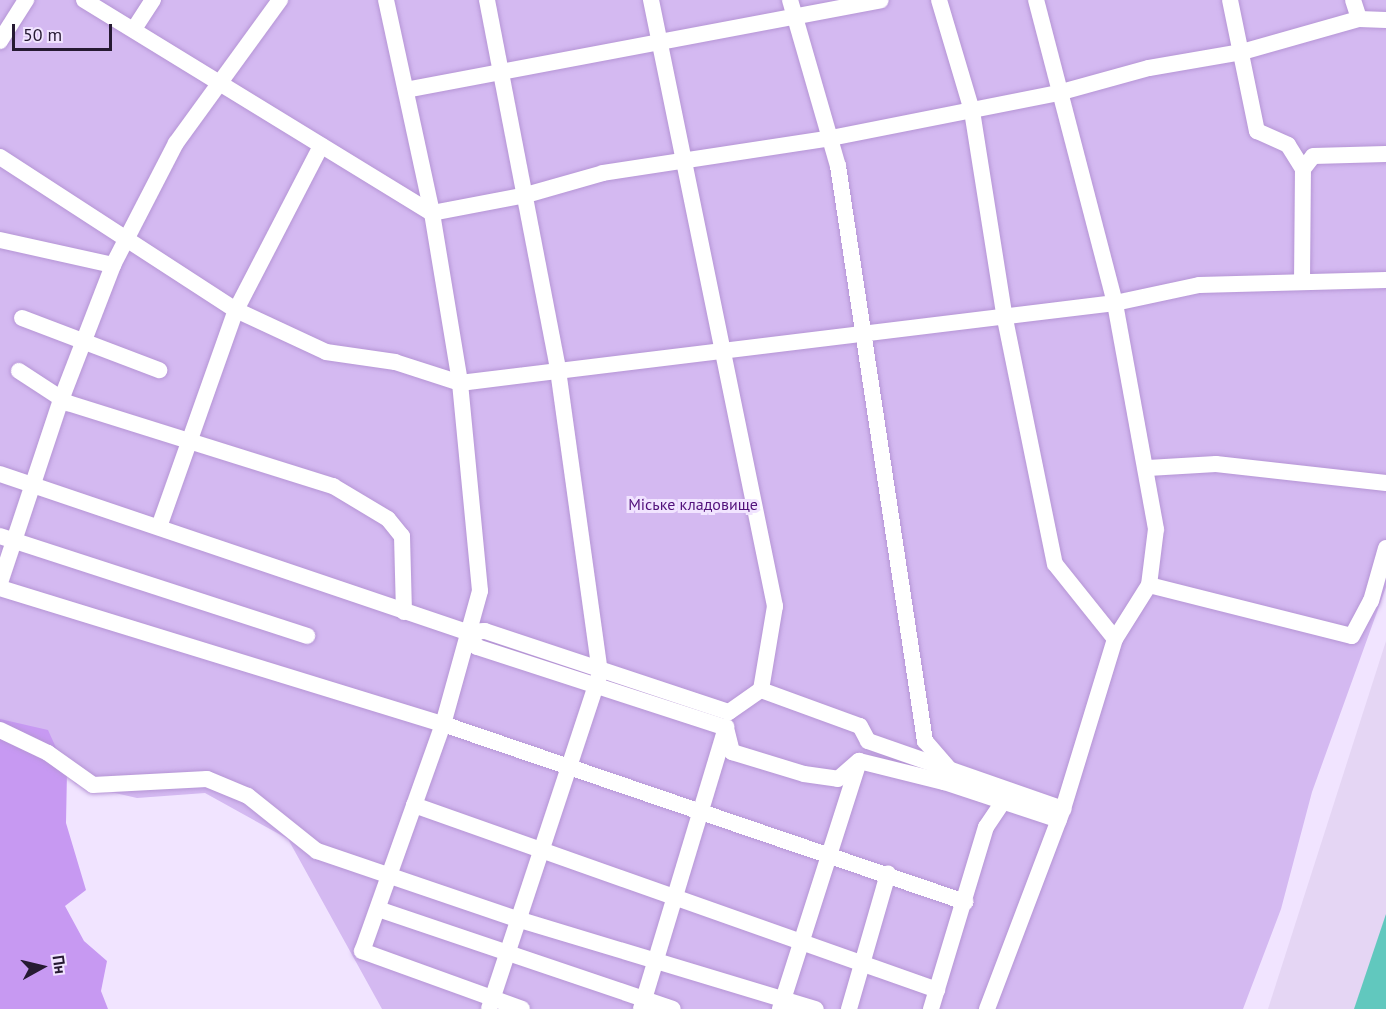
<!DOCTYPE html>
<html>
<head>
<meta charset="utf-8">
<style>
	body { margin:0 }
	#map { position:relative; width:1386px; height:1009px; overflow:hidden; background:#f1e4ff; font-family:"PT Sans",sans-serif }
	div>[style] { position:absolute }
	.built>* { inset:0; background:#e5d6f4 }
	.green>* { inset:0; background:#d4b9f1 }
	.forest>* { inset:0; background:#c799f2 }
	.building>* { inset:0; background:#61c8be }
	.roads { filter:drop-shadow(0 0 2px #b595d5) drop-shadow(0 0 2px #b595d5) }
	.minor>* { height:16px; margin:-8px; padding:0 8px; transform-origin:8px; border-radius:8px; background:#fff }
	span { translate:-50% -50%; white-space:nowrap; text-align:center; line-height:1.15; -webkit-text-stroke:6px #f1e4ff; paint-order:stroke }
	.park-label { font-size:16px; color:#52117b }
	.north { position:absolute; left:12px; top:937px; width:60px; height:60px; -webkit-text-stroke:4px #f1e4ff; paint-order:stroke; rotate:82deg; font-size:16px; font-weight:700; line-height:24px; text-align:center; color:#261a32 }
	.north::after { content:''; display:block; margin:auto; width:21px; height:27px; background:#261a32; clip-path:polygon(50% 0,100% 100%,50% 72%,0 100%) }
	.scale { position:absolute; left:12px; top:24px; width:100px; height:27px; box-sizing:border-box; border:3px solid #261a32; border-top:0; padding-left:8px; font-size:18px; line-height:21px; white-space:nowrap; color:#261a32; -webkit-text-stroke:4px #f1e4ff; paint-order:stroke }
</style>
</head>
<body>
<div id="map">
	<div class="built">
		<i style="clip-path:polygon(1386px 641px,1386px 1009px,1268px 1009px)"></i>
	</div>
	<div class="green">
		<i style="clip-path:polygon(0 0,1386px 0,1386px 587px,1312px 792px,1281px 909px,1243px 1009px,382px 1009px,288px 839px,205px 793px,137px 798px,76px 784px,40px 745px,0 733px)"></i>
	</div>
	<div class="forest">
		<i style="clip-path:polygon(0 719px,48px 730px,67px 772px,66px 823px,86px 890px,65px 906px,84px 941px,107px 961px,101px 991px,108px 1009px,0 1009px)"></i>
	</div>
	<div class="building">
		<i style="clip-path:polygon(1386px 914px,1386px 1009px,1354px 1009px)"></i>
	</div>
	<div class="roads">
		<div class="minor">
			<i style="left:84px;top:0;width:408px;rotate:31.5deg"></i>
			<i style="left:432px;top:213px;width:96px;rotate:-10.8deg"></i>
			<i style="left:526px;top:195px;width:80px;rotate:-15.9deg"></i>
			<i style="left:603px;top:173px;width:231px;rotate:-8.7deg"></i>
			<i style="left:831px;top:138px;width:231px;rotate:-11.2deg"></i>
			<i style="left:1058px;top:93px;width:94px;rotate:-15.4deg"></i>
			<i style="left:1149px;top:68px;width:94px;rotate:-9.8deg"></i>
			<i style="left:1242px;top:52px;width:122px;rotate:-15.8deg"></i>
			<i style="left:1359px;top:19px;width:27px;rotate:2deg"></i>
			<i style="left:386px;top:0;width:218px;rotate:77.8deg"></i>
			<i style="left:432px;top:213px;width:172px;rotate:80.6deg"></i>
			<i style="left:460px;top:383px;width:209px;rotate:84.5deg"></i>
			<i style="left:480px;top:591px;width:138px;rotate:105.5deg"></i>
			<i style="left:443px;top:724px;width:241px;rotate:109.6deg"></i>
			<i style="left:362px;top:951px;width:170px;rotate:19.9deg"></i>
			<i style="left:487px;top:0;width:377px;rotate:79.1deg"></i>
			<i style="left:558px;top:370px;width:306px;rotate:82.1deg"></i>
			<i style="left:600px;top:673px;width:353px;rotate:108.3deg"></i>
			<i style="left:651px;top:0;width:619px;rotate:78.44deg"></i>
			<i style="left:775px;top:606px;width:85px;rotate:99.5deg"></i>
			<i style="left:790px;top:0;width:173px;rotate:73.9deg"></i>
			<i style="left:838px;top:166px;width:582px;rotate:81.4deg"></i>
			<i style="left:925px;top:741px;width:38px;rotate:49deg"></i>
			<i style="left:950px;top:770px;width:13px;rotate:117deg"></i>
			<i style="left:939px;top:0;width:116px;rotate:73.4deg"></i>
			<i style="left:972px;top:111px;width:206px;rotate:81deg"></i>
			<i style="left:1004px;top:314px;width:255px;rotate:78.5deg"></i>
			<i style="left:1055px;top:564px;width:96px;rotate:51.3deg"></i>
			<i style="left:1230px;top:0;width:134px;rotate:78.4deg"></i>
			<i style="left:1257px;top:131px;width:34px;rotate:24deg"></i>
			<i style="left:1288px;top:145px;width:28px;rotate:58deg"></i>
			<i style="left:1353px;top:0;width:20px;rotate:72deg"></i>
			<i style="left:134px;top:29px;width:35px;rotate:-57deg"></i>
			<i style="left:0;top:41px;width:49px;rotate:-57.6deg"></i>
			<i style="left:406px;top:90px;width:483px;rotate:-10.7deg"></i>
			<i style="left:0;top:157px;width:281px;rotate:33deg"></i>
			<i style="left:236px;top:310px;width:99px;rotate:25deg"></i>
			<i style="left:326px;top:352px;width:70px;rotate:8.2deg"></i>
			<i style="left:395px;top:362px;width:68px;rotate:17.9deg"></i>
			<i style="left:460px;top:383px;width:660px;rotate:-6.96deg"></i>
			<i style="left:1115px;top:303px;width:86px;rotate:-12.1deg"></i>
			<i style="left:1199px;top:285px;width:187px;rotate:-1.5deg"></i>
			<i style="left:0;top:240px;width:116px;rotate:12.5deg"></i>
			<i style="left:1302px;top:282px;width:113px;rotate:-89.5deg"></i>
			<i style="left:1303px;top:169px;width:16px;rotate:-52deg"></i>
			<i style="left:1313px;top:156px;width:73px;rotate:-1.6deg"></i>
			<i style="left:22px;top:318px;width:147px;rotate:20.8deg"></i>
			<i style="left:19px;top:371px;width:59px;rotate:33.1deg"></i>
			<i style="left:68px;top:403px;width:278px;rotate:17.4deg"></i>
			<i style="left:333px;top:486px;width:64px;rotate:31deg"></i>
			<i style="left:388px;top:519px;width:22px;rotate:51deg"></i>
			<i style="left:402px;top:536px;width:76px;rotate:88.5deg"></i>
			<i style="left:1148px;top:468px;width:68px;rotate:-3.4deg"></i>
			<i style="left:1216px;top:464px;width:171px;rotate:6.4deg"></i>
			<i style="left:0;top:474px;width:493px;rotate:18.7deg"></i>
			<i style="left:467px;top:632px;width:18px;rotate:-3deg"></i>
			<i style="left:485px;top:631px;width:257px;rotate:18.4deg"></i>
			<i style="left:729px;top:712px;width:39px;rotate:-35deg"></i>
			<i style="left:761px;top:690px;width:105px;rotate:20deg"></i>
			<i style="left:860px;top:726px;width:17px;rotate:62deg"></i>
			<i style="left:868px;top:741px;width:207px;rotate:19.2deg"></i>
			<i style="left:159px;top:527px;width:230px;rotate:-70.5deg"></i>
			<i style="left:236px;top:310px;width:185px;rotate:-62.6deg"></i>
			<i style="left:0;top:536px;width:323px;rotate:18deg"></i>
			<i style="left:0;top:583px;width:193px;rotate:-71.6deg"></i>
			<i style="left:61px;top:400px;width:145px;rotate:-68.9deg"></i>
			<i style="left:113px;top:265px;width:137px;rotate:-62.7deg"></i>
			<i style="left:176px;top:143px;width:177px;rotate:-54deg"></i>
			<i style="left:1149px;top:585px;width:209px;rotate:14.1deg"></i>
			<i style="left:1352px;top:636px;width:40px;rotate:-62deg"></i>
			<i style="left:1371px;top:601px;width:55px;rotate:-74.2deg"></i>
			<i style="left:0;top:588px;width:463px;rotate:17.1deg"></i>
			<i style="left:443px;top:724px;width:552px;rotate:18.83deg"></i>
			<i style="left:467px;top:632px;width:18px;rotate:56deg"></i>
			<i style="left:477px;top:647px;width:262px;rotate:18deg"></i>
			<i style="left:726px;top:728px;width:25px;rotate:76deg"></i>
			<i style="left:732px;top:752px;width:75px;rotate:17deg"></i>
			<i style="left:804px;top:774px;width:34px;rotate:8deg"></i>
			<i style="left:838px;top:779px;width:28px;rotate:-41deg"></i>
			<i style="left:859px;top:761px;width:88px;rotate:13.9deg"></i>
			<i style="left:944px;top:782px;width:121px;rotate:18.3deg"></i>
			<i style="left:0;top:730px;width:53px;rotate:25.6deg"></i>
			<i style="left:48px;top:753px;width:55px;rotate:35.4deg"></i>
			<i style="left:93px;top:785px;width:114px;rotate:-3deg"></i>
			<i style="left:207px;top:779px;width:44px;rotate:22.5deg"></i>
			<i style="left:248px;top:796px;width:88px;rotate:38.6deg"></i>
			<i style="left:317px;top:851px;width:211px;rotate:18.8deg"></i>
			<i style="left:517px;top:919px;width:312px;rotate:16.8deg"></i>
			<i style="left:414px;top:805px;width:555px;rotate:19.48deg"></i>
			<i style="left:378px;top:909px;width:311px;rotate:18.7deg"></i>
			<i style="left:641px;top:1009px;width:295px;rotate:-73.2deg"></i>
			<i style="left:780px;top:1009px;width:260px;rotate:-72.3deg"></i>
			<i style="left:849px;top:1009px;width:141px;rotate:-73.9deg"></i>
			<i style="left:931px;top:1009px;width:190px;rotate:-73.2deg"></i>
			<i style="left:986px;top:827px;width:30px;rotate:-56deg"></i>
			<i style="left:987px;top:1009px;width:214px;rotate:-69.2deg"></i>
			<i style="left:1063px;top:809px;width:178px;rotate:-73deg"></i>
			<i style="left:1115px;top:639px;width:64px;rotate:-57.8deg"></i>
			<i style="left:1149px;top:585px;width:56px;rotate:-82.9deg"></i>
			<i style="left:1156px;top:529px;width:230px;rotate:-100.3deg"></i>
			<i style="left:1115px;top:303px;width:313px;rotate:-104.6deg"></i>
		</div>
	</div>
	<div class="park-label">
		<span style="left:693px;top:504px">Міське кладовище</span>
	</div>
	<div class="north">Пн</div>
	<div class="scale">50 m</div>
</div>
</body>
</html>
